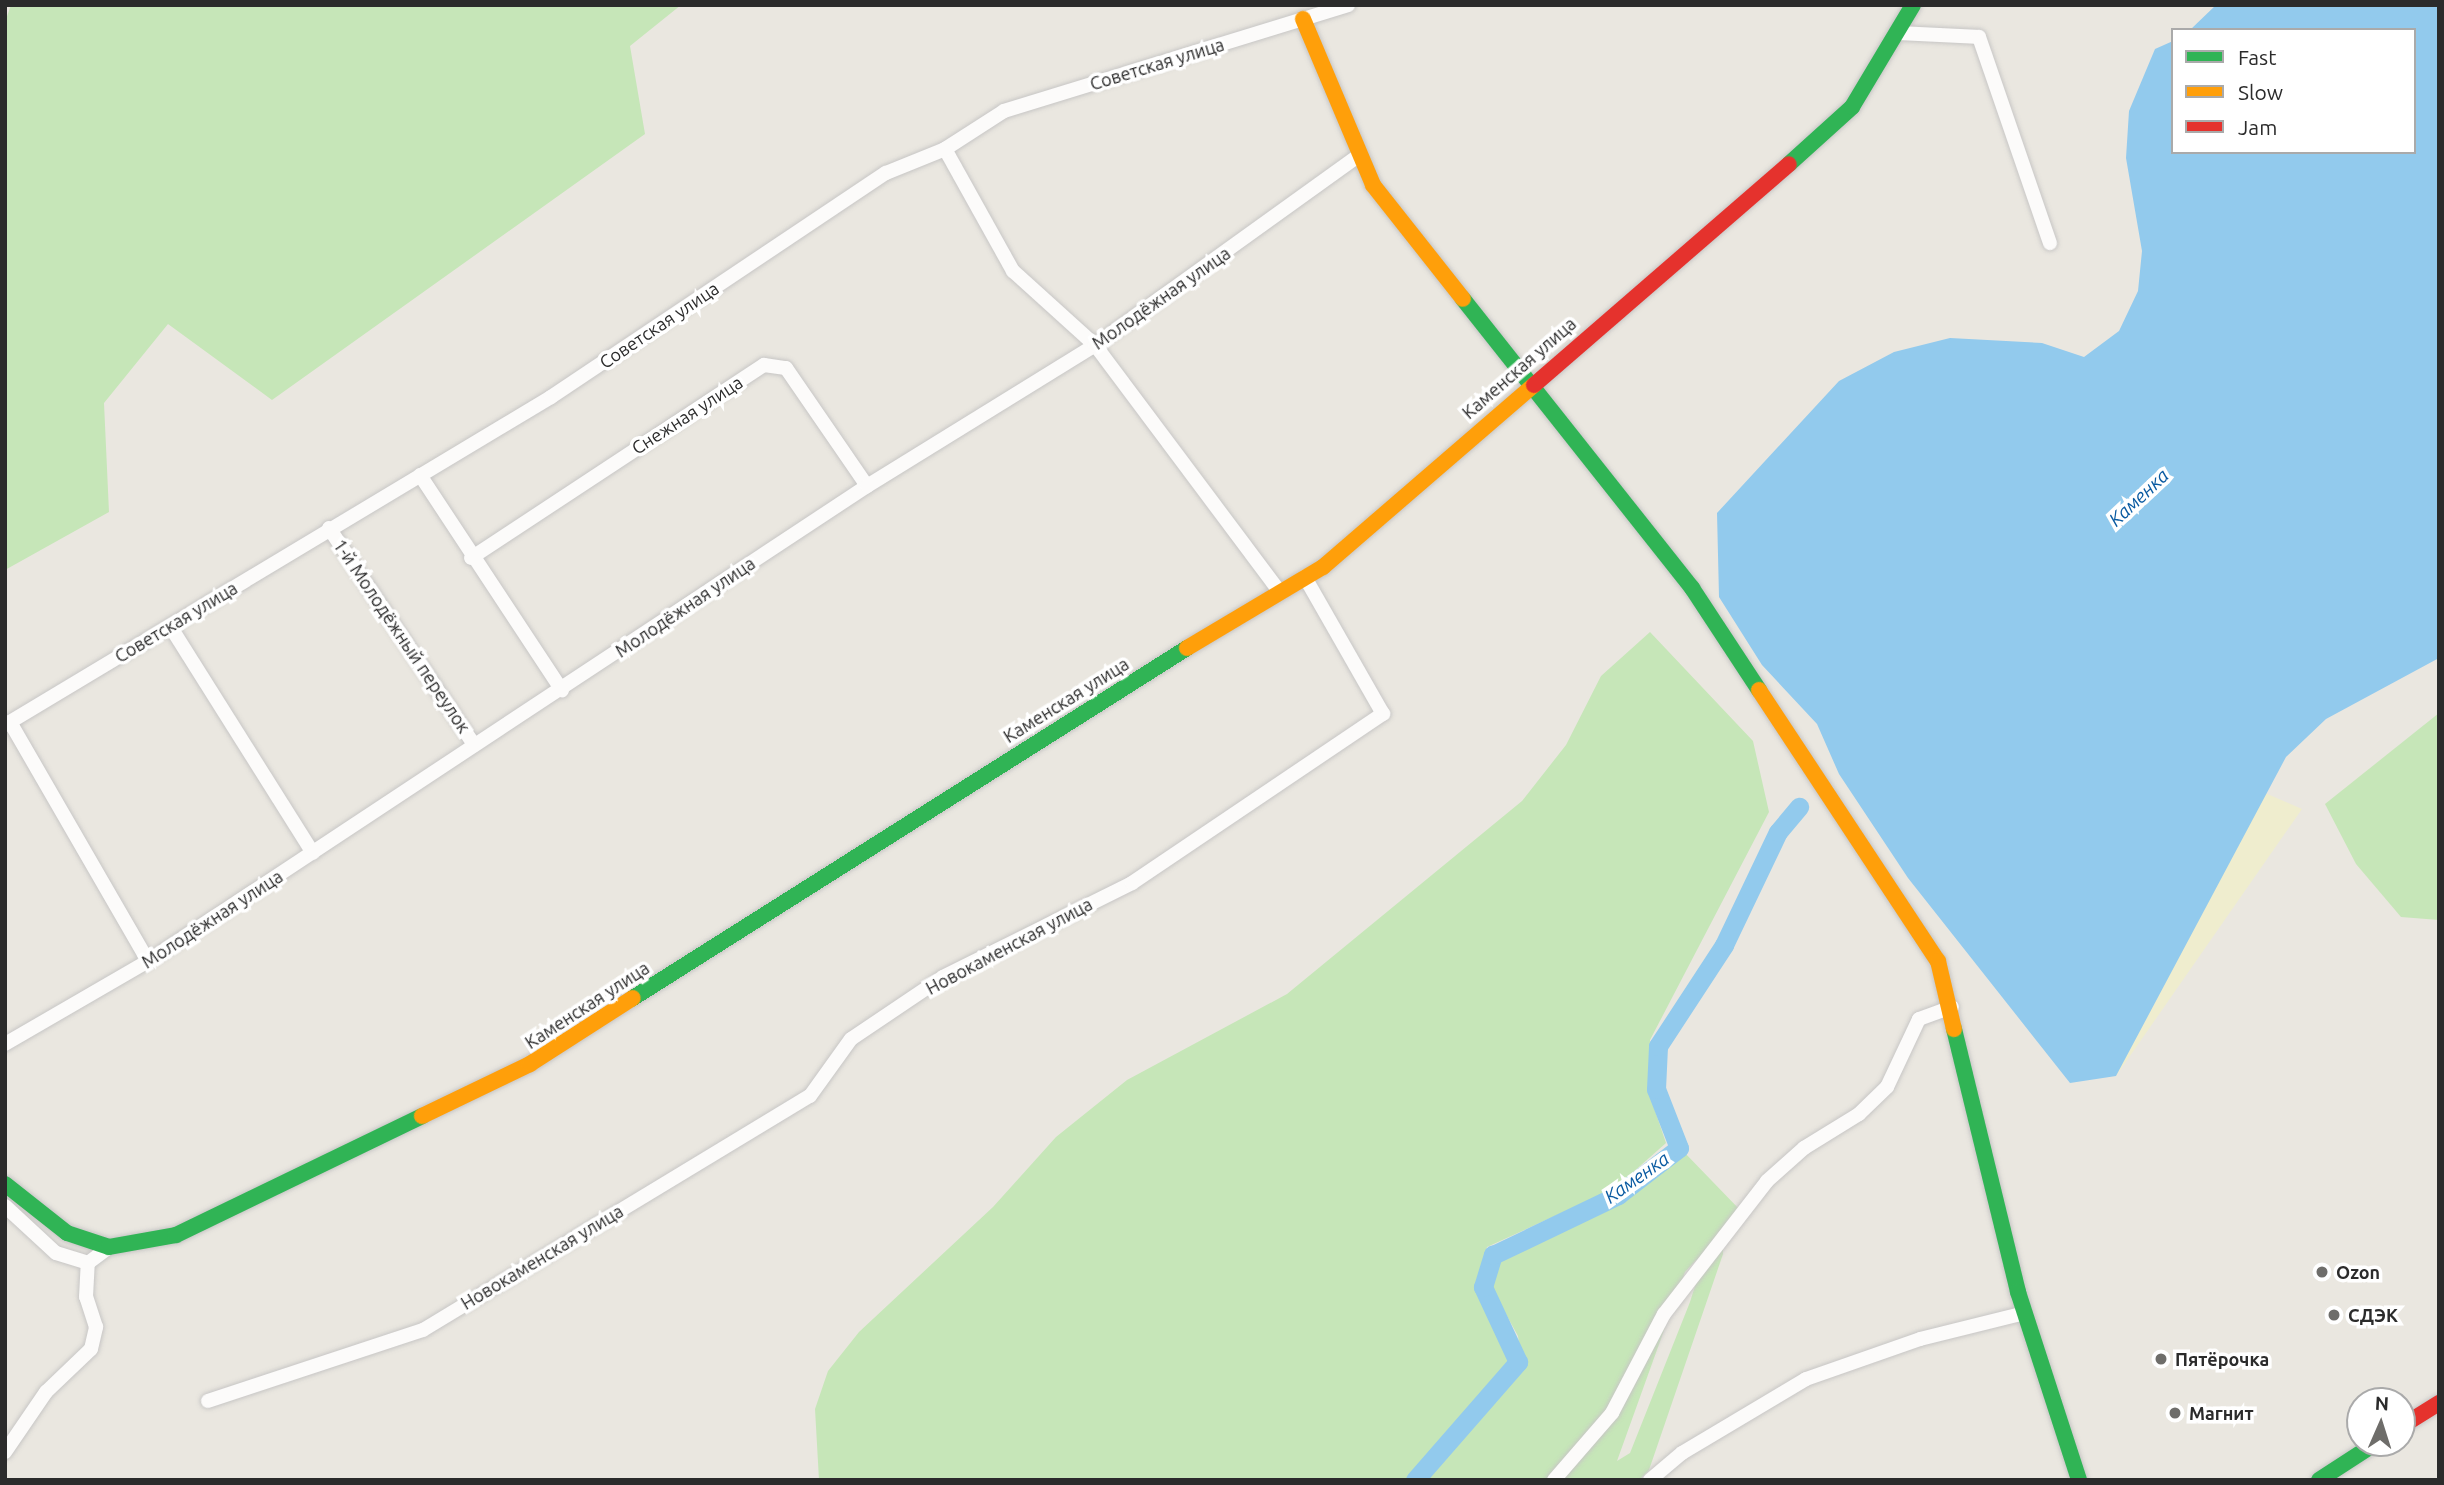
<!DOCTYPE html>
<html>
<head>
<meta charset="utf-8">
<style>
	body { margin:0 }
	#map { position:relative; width:2444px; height:1485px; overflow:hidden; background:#eae7e0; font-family:Ubuntu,sans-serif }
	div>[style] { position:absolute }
	.green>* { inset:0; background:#c6e6b8 }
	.sand>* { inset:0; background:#efedce }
	.water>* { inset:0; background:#92caed }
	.river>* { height:19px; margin:-9.5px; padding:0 9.5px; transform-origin:9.5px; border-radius:9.5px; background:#92caed }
	.roads { filter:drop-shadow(0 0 2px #c7c6c5) drop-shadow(0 0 2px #c7c6c5) }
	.street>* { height:14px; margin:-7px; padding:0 7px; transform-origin:7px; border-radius:7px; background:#fcfbfa }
	.fast>* { height:16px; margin:-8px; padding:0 8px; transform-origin:8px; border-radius:8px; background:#30b455 }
	.slow>* { height:16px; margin:-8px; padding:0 8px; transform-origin:8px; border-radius:8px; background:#ff9f0a }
	.jam>* { height:16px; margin:-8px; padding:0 8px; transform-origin:8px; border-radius:8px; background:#e5322d }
	.dots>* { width:19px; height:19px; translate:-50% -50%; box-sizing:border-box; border:4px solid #fff; border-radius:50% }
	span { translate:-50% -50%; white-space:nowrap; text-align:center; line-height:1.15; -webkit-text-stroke:7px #fff; paint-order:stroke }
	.street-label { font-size:18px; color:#2b2b2b }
	.poi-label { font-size:18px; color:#2b2b2b; font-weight:700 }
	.left { translate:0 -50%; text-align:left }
	.water-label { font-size:19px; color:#095aa1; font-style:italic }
	.frame { position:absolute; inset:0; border:7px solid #2b2b2b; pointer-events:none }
	.legend { position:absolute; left:2171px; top:28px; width:245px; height:126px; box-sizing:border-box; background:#fff; border:2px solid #aaa; margin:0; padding:9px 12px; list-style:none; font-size:21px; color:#2b2b2b }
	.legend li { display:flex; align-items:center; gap:14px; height:35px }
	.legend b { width:35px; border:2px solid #aaa }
	.north { position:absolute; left:2346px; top:1387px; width:70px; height:70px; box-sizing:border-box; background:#fff; border:2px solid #aaa; border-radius:50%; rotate:3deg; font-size:19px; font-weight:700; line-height:28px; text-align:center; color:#2b2b2b }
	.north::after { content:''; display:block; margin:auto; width:24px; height:32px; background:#6e6d6a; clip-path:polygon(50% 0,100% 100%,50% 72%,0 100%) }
</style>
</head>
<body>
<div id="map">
	<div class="green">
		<i style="clip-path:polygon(11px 5px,681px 5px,630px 46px,645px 134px,272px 400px,168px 324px,104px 403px,109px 512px,5px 570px,5px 22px)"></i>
		<i style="clip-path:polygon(1650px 632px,1753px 741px,1769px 812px,1650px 1040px,1649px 1093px,1666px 1143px,1614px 1189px,1487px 1247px,1475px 1288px,1511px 1360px,1406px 1480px,819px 1480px,815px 1409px,828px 1371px,859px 1332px,993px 1207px,1056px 1137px,1127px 1080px,1287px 994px,1522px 801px,1566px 745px,1601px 676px)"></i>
		<i style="clip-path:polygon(2439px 713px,2439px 920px,2401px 917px,2356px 864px,2325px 804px)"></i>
		<i style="clip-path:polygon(evenodd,1683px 1151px,1741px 1211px,1723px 1230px,1723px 1254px,1649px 1470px,1639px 1480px,1421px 1480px,1522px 1365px,1518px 1336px,1491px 1287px,1500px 1259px,1625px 1198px,1683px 1151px,1696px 1260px,1702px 1264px,1690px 1302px,1630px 1453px,1617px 1461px,1685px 1272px,1696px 1260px)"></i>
	</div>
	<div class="sand">
		<i style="clip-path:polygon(2247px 785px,2302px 809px,2116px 1076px)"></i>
	</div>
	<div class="water">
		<i style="clip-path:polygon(2216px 5px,2439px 5px,2439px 658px,2326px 719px,2286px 757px,2116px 1076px,2070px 1083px,1908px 878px,1839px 774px,1817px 724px,1762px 665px,1719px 597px,1717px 513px,1839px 381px,1894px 352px,1950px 338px,2042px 343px,2084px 357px,2119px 331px,2138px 291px,2142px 251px,2126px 158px,2129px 111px,2155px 49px,2173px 41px,2173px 152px,2414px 152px,2414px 30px,2190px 30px)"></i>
	</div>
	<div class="river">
		<i style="left:1415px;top:1480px;width:157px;rotate:-48.9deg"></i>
		<i style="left:1518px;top:1362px;width:83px;rotate:-115deg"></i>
		<i style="left:1483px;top:1287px;width:34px;rotate:-73deg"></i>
		<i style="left:1493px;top:1255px;width:139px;rotate:-25.6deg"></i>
		<i style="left:1618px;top:1195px;width:77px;rotate:-37.6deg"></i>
		<i style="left:1679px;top:1148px;width:63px;rotate:-111.3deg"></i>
		<i style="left:1656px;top:1089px;width:43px;rotate:-87.3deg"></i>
		<i style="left:1658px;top:1046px;width:121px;rotate:-56.8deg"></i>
		<i style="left:1724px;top:945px;width:125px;rotate:-64.5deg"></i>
		<i style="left:1778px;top:832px;width:33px;rotate:-50deg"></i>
	</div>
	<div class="roads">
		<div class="street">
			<i style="left:1900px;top:33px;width:79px;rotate:2.9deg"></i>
			<i style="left:1979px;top:37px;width:218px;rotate:71deg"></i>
			<i style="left:945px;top:149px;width:140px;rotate:60.9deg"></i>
			<i style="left:1013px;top:271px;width:110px;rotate:42.1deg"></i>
			<i style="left:1095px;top:345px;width:309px;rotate:53.2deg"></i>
			<i style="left:420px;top:475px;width:258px;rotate:56.6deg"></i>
			<i style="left:329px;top:528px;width:261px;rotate:56.2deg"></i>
			<i style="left:471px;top:558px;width:351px;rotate:-33.4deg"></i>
			<i style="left:764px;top:365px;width:22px;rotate:8deg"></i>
			<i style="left:786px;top:368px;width:143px;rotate:55.5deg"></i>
			<i style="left:170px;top:626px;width:268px;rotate:57.8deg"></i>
			<i style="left:10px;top:722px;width:276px;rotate:60deg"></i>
			<i style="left:5px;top:725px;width:637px;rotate:-30.99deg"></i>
			<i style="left:551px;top:397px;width:403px;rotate:-33.8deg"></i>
			<i style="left:886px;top:173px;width:64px;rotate:-22.1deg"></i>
			<i style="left:945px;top:149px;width:70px;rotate:-32.8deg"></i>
			<i style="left:1004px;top:111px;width:360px;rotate:-17.1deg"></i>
			<i style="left:5px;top:1044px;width:165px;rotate:-30.1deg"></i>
			<i style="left:148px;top:961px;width:862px;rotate:-33.45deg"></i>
			<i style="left:867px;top:486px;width:268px;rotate:-31.7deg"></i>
			<i style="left:1095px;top:345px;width:322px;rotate:-35.7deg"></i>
			<i style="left:5px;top:1206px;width:69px;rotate:42.7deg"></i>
			<i style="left:56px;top:1253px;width:34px;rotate:17deg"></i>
			<i style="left:88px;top:1263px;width:26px;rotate:-37deg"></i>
			<i style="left:208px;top:1401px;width:226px;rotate:-18.3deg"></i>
			<i style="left:423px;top:1330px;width:452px;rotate:-31.2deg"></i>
			<i style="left:810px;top:1096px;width:70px;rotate:-54.3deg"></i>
			<i style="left:851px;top:1039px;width:111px;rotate:-34deg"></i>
			<i style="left:943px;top:977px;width:211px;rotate:-26.4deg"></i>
			<i style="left:1132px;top:883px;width:303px;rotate:-34deg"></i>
			<i style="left:1383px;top:714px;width:158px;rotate:-119.7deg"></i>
			<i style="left:5px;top:1452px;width:73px;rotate:-55.7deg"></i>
			<i style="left:46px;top:1392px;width:62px;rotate:-43.7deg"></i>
			<i style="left:91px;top:1349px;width:23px;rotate:-77deg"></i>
			<i style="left:96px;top:1327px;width:32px;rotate:-108deg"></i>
			<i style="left:86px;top:1297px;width:34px;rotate:-87deg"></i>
			<i style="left:1554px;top:1480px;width:89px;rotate:-49.1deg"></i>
			<i style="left:1612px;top:1413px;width:112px;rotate:-62.3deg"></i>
			<i style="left:1664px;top:1314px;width:168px;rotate:-52.2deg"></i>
			<i style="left:1767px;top:1181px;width:50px;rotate:-41.7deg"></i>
			<i style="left:1804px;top:1148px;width:65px;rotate:-31.7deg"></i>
			<i style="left:1859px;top:1114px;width:39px;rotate:-44deg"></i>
			<i style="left:1887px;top:1087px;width:75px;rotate:-64.8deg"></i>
			<i style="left:1919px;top:1019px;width:35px;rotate:-20deg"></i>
			<i style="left:1650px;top:1480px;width:42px;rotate:-40.2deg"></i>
			<i style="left:1682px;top:1453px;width:144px;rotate:-30.8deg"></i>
			<i style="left:1806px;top:1379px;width:121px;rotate:-19.3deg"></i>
			<i style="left:1920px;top:1339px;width:108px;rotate:-13.9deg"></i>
		</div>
		<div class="fast">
			<i style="left:1789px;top:164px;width:85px;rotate:-42.1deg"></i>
			<i style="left:1852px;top:107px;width:119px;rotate:-59.1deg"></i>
			<i style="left:1463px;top:299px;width:369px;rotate:51.6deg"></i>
			<i style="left:1692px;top:588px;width:122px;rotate:56.7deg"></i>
			<i style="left:633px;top:998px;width:655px;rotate:-32.28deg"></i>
			<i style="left:1954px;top:1029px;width:271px;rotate:76.3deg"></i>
			<i style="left:2018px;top:1292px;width:198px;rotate:72deg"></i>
			<i style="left:5px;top:1184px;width:79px;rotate:38.3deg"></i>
			<i style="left:67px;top:1233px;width:44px;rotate:18.4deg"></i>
			<i style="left:109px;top:1247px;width:68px;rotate:-10.2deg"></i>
			<i style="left:176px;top:1235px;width:273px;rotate:-25.8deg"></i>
			<i style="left:2319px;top:1480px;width:68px;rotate:-33deg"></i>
		</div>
		<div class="slow">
			<i style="left:1303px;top:19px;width:180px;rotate:67.1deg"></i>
			<i style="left:1373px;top:185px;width:145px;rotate:51.7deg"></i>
			<i style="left:1187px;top:648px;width:158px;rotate:-30.8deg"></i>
			<i style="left:1323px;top:567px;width:279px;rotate:-40.8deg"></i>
			<i style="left:1759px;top:690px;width:325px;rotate:56.6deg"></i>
			<i style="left:1938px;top:961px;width:70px;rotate:76.8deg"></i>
			<i style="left:422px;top:1116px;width:120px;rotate:-25.7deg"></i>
			<i style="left:530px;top:1064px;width:122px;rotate:-32.7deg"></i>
		</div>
		<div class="jam">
			<i style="left:1534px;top:385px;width:337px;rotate:-40.9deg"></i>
			<i style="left:2402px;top:1426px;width:44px;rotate:-31.9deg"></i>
		</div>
	</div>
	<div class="dots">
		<i style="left:2322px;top:1272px;background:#6e6d6a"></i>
		<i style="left:2334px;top:1315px;background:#6e6d6a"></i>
		<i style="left:2161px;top:1359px;background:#6e6d6a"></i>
		<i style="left:2175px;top:1413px;background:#6e6d6a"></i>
	</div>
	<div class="street-label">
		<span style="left:1157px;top:64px;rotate:-17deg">Советская улица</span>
		<span style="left:1161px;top:298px;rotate:-35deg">Молодёжная улица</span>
		<span style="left:659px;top:325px;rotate:-34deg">Советская улица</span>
		<span style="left:1519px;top:368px;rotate:-41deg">Каменская улица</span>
		<span style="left:687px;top:415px;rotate:-33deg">Снежная улица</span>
		<span style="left:685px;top:607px;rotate:-34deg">Молодёжная улица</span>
		<span style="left:176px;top:622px;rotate:-31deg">Советская улица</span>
		<span style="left:402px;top:636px;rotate:56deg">1-й Молодёжный переулок</span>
		<span style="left:1066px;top:700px;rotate:-32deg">Каменская улица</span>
		<span style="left:212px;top:919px;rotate:-33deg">Молодёжная улица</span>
		<span style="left:1009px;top:946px;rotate:-28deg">Новокаменская улица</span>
		<span style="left:587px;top:1005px;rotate:-33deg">Каменская улица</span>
		<span style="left:542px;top:1257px;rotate:-31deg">Новокаменская улица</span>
	</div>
	<div class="poi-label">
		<span class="left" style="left:2336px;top:1272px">Ozon</span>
		<span class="left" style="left:2348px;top:1315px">СДЭК</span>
		<span class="left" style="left:2175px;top:1359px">Пятёрочка</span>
		<span class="left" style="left:2189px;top:1413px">Магнит</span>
	</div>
	<div class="water-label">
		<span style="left:2139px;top:498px;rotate:-43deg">Каменка</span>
		<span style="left:1637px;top:1178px;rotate:-35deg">Каменка</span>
	</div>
	<div class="frame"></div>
	<ul class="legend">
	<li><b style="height:9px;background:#30b455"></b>Fast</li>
	<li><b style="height:9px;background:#ff9f0a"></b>Slow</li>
	<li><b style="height:9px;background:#e5322d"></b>Jam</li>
	</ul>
	<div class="north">N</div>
</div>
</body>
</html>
